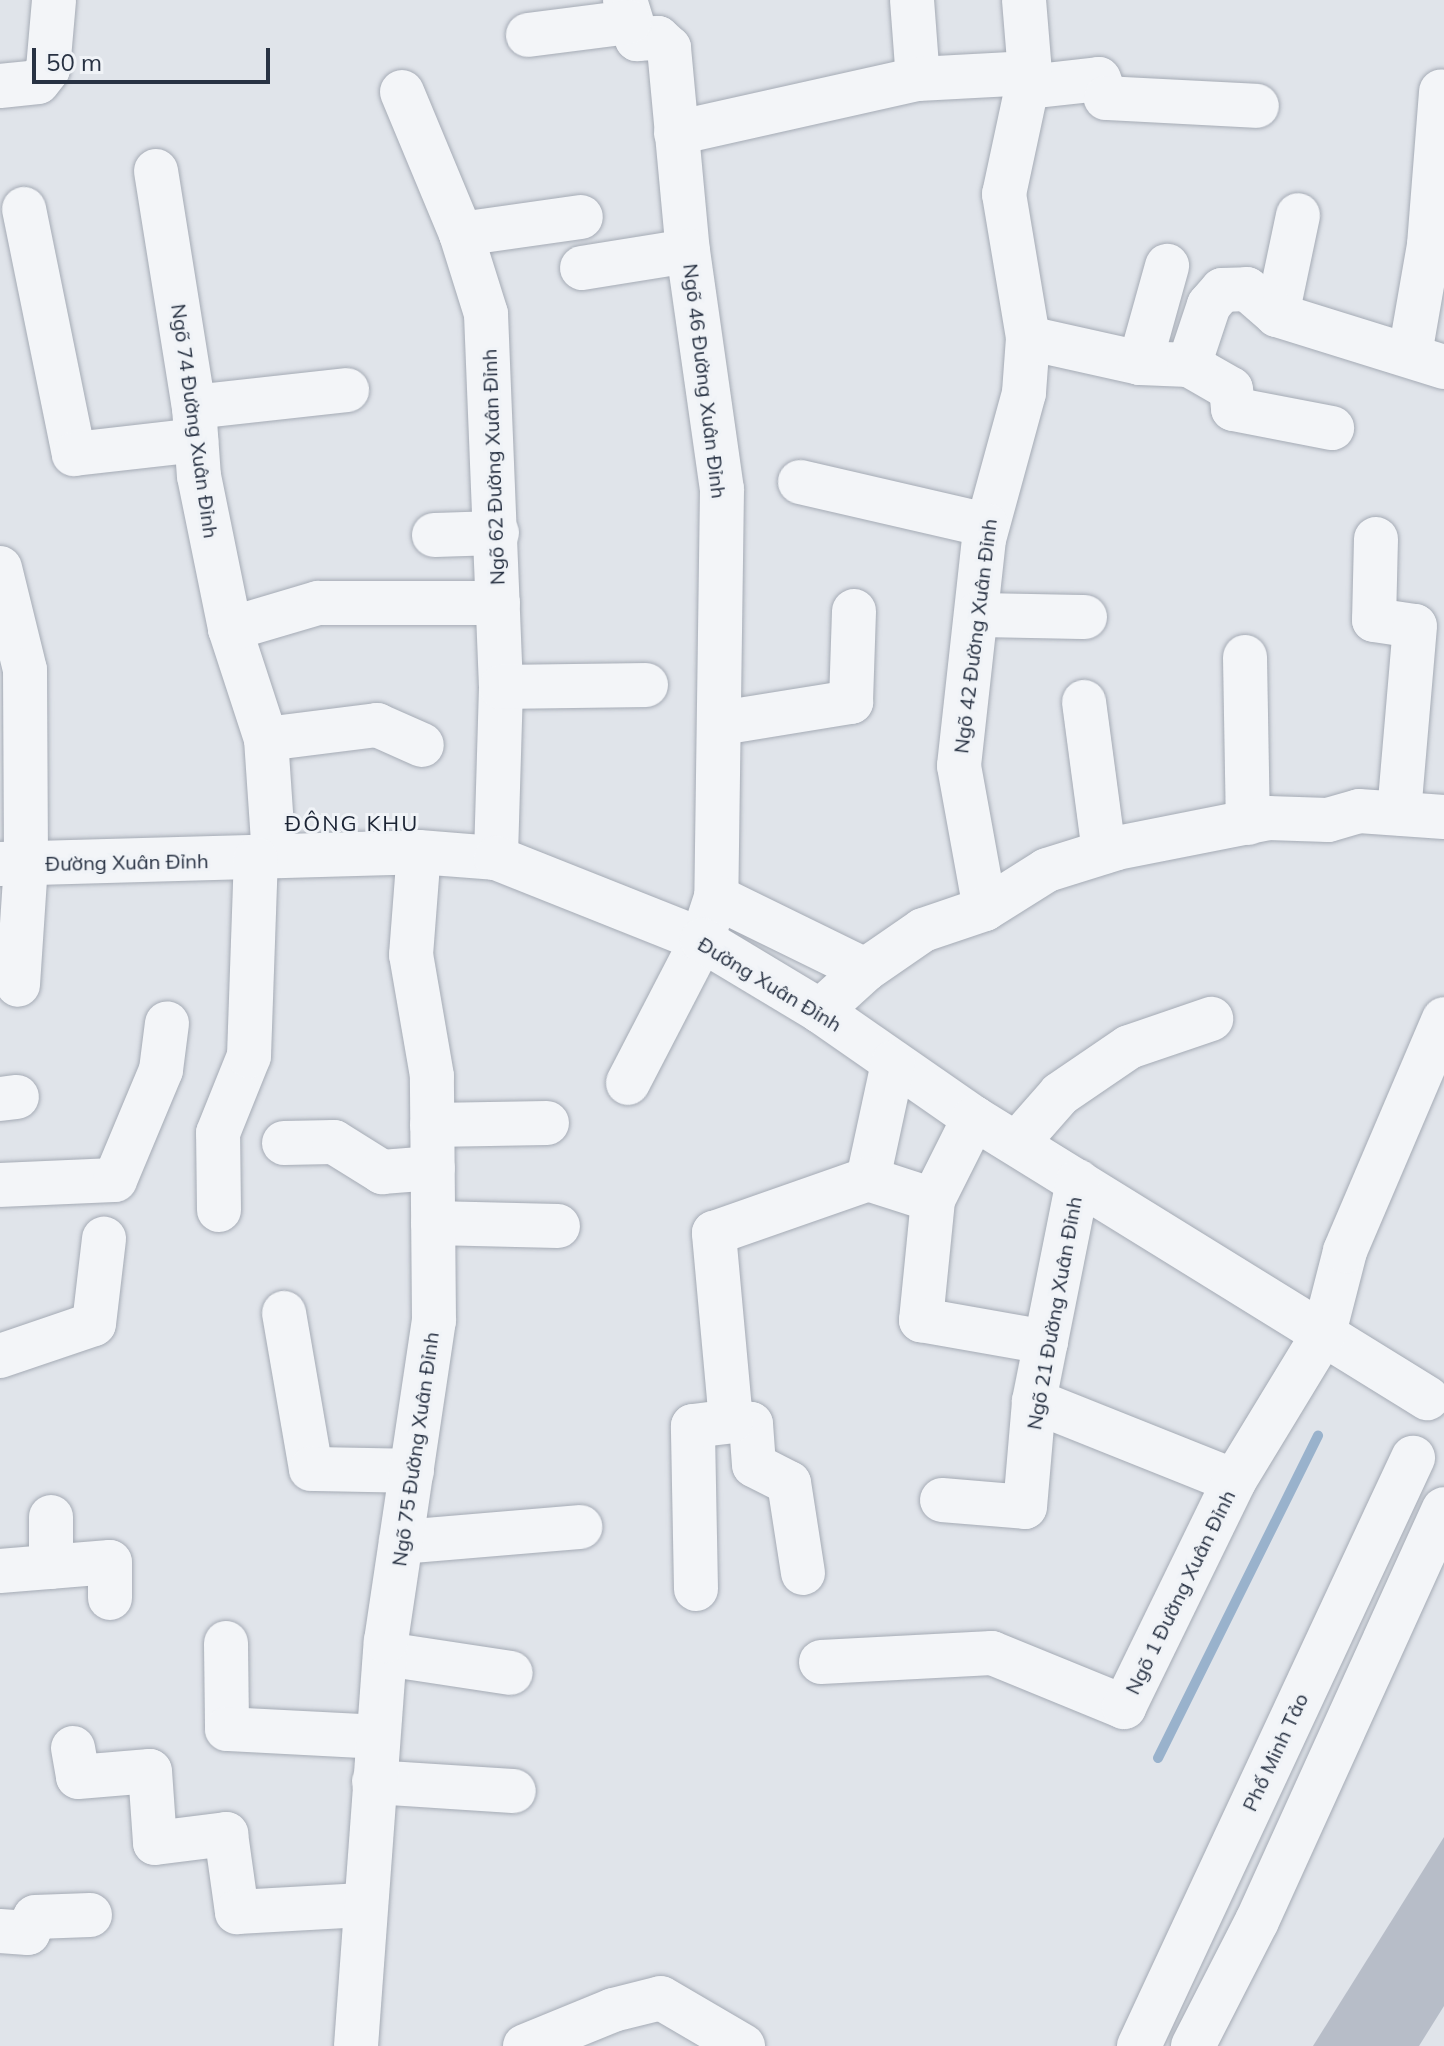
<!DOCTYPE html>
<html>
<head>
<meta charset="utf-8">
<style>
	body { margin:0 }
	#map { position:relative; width:1444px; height:2046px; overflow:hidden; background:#e0e4ea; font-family:Mulish,sans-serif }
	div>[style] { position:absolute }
	.stream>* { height:10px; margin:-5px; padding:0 5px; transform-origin:5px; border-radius:5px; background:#99b2cc }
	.building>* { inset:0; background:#b7bdc8 }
	.roads { filter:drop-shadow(0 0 2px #a5abb5) drop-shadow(0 0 2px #a5abb5) }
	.minor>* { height:44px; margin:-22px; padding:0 22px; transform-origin:22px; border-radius:22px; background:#f3f5f8 }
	span { translate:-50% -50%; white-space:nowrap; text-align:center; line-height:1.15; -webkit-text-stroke:6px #f0f3f7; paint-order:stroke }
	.street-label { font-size:20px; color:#283243 }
	.neighbourhood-label { font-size:22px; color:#1a2334; letter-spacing:2px }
	.scale { position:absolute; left:32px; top:48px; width:238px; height:36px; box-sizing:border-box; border:4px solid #283243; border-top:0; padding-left:10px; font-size:24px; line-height:28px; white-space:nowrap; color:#283243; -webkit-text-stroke:6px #f0f3f7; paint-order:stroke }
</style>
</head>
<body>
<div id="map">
	<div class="stream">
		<i style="left:1158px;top:1758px;width:360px;rotate:-63.6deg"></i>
	</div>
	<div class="building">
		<i style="clip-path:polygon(1444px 1837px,1444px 2006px,1419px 2046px,1313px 2046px)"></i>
	</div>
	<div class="roads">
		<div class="minor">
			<i style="left:625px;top:0;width:41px;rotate:72.9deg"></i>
			<i style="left:637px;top:39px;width:21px;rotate:-3deg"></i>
			<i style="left:658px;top:38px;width:15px;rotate:42deg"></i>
			<i style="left:669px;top:48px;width:204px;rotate:84.7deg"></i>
			<i style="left:688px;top:251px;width:240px;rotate:81.9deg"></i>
			<i style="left:722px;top:489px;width:408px;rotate:90.8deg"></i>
			<i style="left:716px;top:897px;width:45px;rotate:108deg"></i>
			<i style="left:702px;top:940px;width:161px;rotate:117.4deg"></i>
			<i style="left:912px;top:0;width:79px;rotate:85.7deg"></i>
			<i style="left:1024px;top:0;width:73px;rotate:85.3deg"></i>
			<i style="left:528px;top:35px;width:102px;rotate:-7.3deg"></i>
			<i style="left:0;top:86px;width:38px;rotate:-6deg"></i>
			<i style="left:38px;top:82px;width:16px;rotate:-52deg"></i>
			<i style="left:48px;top:69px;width:69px;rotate:-85deg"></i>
			<i style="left:1028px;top:87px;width:71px;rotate:-6.4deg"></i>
			<i style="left:1099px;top:79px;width:20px;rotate:70deg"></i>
			<i style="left:1106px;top:98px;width:151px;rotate:3deg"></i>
			<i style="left:402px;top:92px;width:154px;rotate:67.4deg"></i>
			<i style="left:461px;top:234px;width:84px;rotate:72.6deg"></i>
			<i style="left:486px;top:314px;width:373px;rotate:87.7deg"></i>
			<i style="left:501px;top:687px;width:171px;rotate:91.7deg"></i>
			<i style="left:676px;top:133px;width:248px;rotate:-12.6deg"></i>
			<i style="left:918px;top:79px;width:112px;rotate:-3.1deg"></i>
			<i style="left:1030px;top:73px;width:124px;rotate:102.1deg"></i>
			<i style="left:1004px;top:194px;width:146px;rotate:80.5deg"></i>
			<i style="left:1028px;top:338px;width:55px;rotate:94.2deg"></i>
			<i style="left:1024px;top:393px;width:151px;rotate:105.3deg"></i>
			<i style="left:984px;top:539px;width:228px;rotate:96.3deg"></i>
			<i style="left:959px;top:766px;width:145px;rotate:79.7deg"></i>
			<i style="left:156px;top:171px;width:239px;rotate:80.9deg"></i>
			<i style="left:194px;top:407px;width:69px;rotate:85.9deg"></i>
			<i style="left:199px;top:476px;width:156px;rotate:78.5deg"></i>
			<i style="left:230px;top:629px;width:116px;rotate:71.9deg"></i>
			<i style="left:266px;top:739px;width:117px;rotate:86.1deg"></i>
			<i style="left:24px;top:209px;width:250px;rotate:78.5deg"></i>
			<i style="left:74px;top:454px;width:123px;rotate:-6.5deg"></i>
			<i style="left:461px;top:234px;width:121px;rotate:-8.1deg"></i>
			<i style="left:582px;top:268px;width:107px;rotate:-9.1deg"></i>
			<i style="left:1277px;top:315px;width:102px;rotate:-78.1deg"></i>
			<i style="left:1028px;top:338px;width:115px;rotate:12.6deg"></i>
			<i style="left:1140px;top:363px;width:49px;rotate:2.3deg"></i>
			<i style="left:1189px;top:365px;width:48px;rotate:29.7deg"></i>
			<i style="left:1231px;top:389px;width:20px;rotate:84deg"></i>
			<i style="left:1233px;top:409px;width:101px;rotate:10.9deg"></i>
			<i style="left:1410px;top:354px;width:111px;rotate:-80.1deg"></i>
			<i style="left:1429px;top:245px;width:154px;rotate:-85.5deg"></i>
			<i style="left:1140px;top:363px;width:101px;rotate:-74.4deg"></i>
			<i style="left:1189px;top:365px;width:63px;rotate:-71.6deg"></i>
			<i style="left:1209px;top:305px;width:20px;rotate:-49deg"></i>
			<i style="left:1222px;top:290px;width:25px;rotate:-2deg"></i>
			<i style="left:1247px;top:289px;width:40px;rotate:41deg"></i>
			<i style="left:1277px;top:315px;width:175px;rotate:17.3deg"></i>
			<i style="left:194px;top:407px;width:154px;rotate:-6.3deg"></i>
			<i style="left:800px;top:482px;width:191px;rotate:13deg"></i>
			<i style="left:434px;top:535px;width:63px;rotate:-1.8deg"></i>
			<i style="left:1376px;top:539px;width:81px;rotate:91.4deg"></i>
			<i style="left:1374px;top:620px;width:41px;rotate:8.3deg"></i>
			<i style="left:1415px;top:626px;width:188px;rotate:94.9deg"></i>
			<i style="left:0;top:568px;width:105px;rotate:76.2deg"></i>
			<i style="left:25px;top:670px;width:194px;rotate:89.7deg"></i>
			<i style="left:26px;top:864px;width:121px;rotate:93.8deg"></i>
			<i style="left:977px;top:615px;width:108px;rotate:1.1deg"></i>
			<i style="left:230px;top:629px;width:92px;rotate:-16.5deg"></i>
			<i style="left:318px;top:603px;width:180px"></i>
			<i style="left:1245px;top:657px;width:166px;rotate:89deg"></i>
			<i style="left:501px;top:687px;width:145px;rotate:-0.8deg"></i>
			<i style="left:1084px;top:702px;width:151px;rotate:82.4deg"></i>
			<i style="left:721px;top:723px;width:132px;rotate:-9.2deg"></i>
			<i style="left:851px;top:702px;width:91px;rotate:-88.1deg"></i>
			<i style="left:266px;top:739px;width:112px;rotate:-7.2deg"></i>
			<i style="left:377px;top:725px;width:49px;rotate:24deg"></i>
			<i style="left:0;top:864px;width:419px;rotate:-1.6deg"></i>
			<i style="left:419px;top:852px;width:77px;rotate:4.5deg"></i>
			<i style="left:496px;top:858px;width:222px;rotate:21.7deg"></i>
			<i style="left:702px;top:940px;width:138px;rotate:31deg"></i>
			<i style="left:820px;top:1011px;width:188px;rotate:34.8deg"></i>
			<i style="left:974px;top:1118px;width:533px;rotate:31.72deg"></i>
			<i style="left:716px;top:897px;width:166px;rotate:26.1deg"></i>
			<i style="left:820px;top:1011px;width:61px;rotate:-42.3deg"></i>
			<i style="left:865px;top:970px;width:70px;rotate:-34.6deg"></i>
			<i style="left:923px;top:930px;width:65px;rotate:-18.7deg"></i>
			<i style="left:985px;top:909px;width:73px;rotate:-32.2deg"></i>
			<i style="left:1047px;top:870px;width:73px;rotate:-17.4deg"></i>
			<i style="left:1117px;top:848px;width:154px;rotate:-11.2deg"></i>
			<i style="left:1268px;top:818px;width:60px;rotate:1.9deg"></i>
			<i style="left:1328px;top:820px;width:32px;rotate:-16deg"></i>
			<i style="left:1359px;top:811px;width:85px;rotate:4deg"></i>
			<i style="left:0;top:1099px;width:17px;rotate:-7deg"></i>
			<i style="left:974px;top:1118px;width:92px;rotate:116.6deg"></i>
			<i style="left:933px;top:1200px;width:121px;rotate:95.7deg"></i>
			<i style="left:921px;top:1320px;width:127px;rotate:10deg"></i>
			<i style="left:432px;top:1125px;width:115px;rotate:-1deg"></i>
			<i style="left:284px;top:1143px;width:50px;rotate:-1.1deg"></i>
			<i style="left:334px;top:1142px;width:57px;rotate:32deg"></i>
			<i style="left:382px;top:1172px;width:51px;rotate:-4.5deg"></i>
			<i style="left:1017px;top:1143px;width:65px;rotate:-48.7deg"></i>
			<i style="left:1060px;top:1094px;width:83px;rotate:-34.3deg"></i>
			<i style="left:1129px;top:1047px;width:87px;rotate:-18.9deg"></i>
			<i style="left:868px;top:1179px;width:119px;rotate:-77.8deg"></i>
			<i style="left:0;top:1185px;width:115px;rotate:-2.5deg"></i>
			<i style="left:115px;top:1180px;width:119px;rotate:-67.3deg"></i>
			<i style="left:161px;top:1070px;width:47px;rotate:-82.7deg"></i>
			<i style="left:219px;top:1210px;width:77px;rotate:-90.7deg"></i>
			<i style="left:218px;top:1133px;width:83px;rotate:-68.1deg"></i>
			<i style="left:249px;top:1056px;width:197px;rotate:-88deg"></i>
			<i style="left:433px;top:1223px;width:125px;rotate:1.4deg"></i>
			<i style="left:284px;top:1313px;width:158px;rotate:80.2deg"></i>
			<i style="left:311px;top:1469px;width:101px;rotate:1.1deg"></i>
			<i style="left:0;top:1356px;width:99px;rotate:-18.8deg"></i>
			<i style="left:94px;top:1324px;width:86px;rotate:-83.3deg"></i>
			<i style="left:1034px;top:1401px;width:215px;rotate:21.8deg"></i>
			<i style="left:942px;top:1500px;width:83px;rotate:4.8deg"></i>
			<i style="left:1025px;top:1507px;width:106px;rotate:-85.1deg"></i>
			<i style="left:1034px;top:1401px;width:224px;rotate:-78.7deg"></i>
			<i style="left:51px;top:1517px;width:50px;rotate:90deg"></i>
			<i style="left:401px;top:1542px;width:180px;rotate:-4.8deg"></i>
			<i style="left:0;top:1571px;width:110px;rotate:-4.7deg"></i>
			<i style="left:110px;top:1562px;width:36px;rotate:90deg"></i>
			<i style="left:803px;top:1573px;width:91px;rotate:-98.8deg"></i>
			<i style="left:789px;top:1483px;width:39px;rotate:-153deg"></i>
			<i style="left:754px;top:1465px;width:41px;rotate:-94.2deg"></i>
			<i style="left:751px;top:1424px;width:20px;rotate:-171deg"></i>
			<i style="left:731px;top:1421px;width:189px;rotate:-95.2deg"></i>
			<i style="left:714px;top:1233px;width:163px;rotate:-19.3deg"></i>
			<i style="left:868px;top:1179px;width:68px;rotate:17.9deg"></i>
			<i style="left:696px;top:1589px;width:163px;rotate:-91.1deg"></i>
			<i style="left:693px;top:1426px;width:38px;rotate:-7deg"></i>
			<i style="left:226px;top:1643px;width:86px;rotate:89.3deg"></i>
			<i style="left:227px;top:1729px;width:151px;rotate:3deg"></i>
			<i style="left:386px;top:1654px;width:126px;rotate:8.6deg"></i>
			<i style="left:821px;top:1662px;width:171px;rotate:-3deg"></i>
			<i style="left:992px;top:1653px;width:143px;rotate:22.2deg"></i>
			<i style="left:1124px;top:1707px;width:251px;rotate:-64deg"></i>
			<i style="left:1234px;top:1481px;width:173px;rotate:-58.7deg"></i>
			<i style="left:1324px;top:1333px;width:85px;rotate:-75.6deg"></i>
			<i style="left:1345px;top:1251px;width:252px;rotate:-66.9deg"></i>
			<i style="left:73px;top:1748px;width:29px;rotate:80deg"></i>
			<i style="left:78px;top:1777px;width:72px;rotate:-4.8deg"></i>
			<i style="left:150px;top:1771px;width:72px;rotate:86deg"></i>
			<i style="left:155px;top:1843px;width:72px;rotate:-7.2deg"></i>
			<i style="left:226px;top:1834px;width:79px;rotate:82deg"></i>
			<i style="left:237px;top:1912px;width:126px;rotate:-3.2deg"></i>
			<i style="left:374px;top:1782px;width:140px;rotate:3.7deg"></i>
			<i style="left:0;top:1931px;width:28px;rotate:4deg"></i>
			<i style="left:28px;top:1933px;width:17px;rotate:-66deg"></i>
			<i style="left:35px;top:1917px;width:55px;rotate:-2.1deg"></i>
			<i style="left:356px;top:2046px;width:406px;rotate:-85.8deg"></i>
			<i style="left:386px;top:1641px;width:324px;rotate:-81.5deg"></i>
			<i style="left:434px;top:1321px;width:245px;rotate:-90.5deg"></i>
			<i style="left:432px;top:1076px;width:123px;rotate:-99.8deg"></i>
			<i style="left:411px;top:955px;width:103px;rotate:-85.6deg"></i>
			<i style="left:525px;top:2046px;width:95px;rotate:-22.2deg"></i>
			<i style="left:613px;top:2010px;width:49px;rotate:-14deg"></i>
			<i style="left:661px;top:1998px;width:95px;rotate:30.3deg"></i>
			<i style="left:1139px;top:2046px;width:649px;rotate:-65.02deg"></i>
			<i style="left:1193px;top:2046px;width:140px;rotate:-62.9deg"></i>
			<i style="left:1257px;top:1921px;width:452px;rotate:-65.6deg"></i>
		</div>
	</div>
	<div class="street-label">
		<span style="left:705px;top:381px;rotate:83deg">Ngõ 46 Đường Xuân Đỉnh</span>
		<span style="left:195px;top:421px;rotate:82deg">Ngõ 74 Đường Xuân Đỉnh</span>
		<span style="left:493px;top:467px;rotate:-92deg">Ngõ 62 Đường Xuân Đỉnh</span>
		<span style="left:975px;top:636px;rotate:-83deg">Ngõ 42 Đường Xuân Đỉnh</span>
		<span style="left:127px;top:862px;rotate:-1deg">Đường Xuân Đỉnh</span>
		<span style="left:770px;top:984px;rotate:31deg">Đường Xuân Đỉnh</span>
		<span style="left:1054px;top:1313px;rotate:-80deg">Ngõ 21 Đường Xuân Đỉnh</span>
		<span style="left:415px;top:1449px;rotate:-82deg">Ngõ 75 Đường Xuân Đỉnh</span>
		<span style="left:1180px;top:1592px;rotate:-64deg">Ngõ 1 Đường Xuân Đỉnh</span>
		<span style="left:1275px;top:1752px;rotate:-65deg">Phố Minh Tảo</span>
	</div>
	<div class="neighbourhood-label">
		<span style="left:352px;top:824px">ĐÔNG KHU</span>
	</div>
	<div class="scale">50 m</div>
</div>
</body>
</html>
